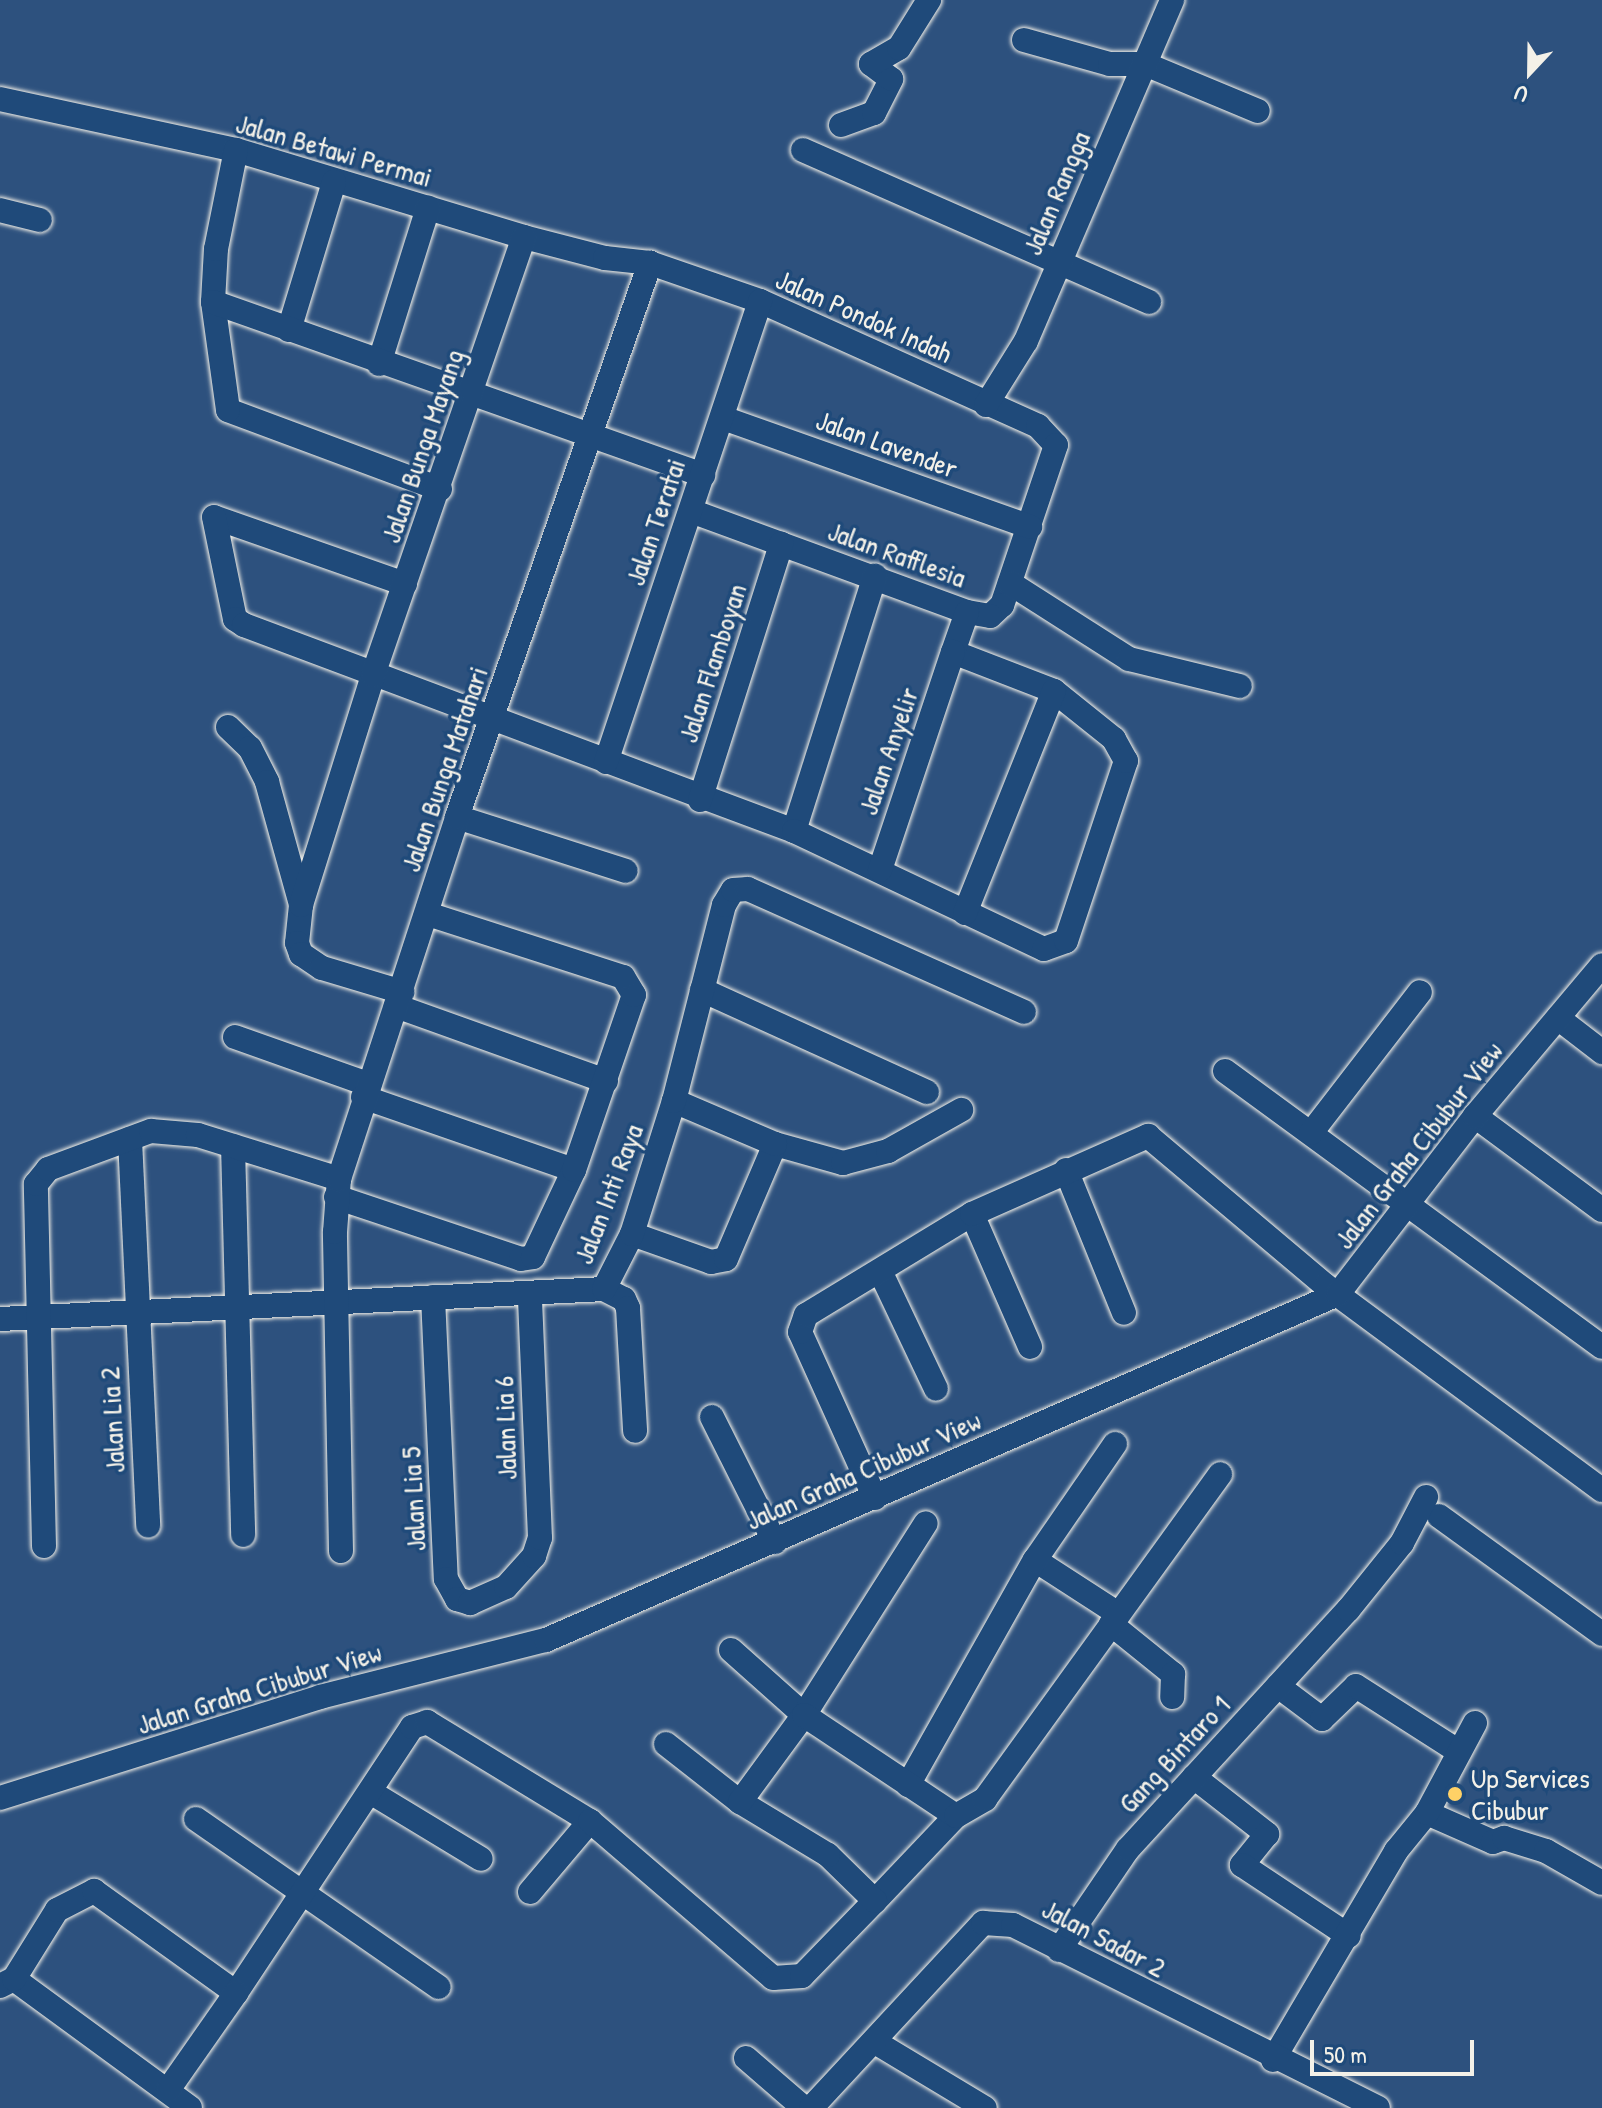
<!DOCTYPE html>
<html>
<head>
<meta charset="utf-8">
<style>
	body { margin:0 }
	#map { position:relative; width:1602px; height:2108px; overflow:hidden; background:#2d517e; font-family:"Patrick Hand",sans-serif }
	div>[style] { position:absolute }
	.roads { filter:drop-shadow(0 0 2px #f4f1e8) drop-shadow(0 0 2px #f4f1e8) }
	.minor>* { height:24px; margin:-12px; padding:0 12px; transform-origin:12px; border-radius:12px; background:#1f4a7a }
	.dots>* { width:22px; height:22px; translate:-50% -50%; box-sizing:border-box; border:4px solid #1f4a7a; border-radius:50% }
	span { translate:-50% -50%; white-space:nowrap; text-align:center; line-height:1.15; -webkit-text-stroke:7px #1f4a7a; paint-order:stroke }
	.street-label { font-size:28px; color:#f4f1e8 }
	.poi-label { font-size:28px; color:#f4f1e8 }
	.left { translate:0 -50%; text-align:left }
	.north { position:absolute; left:1490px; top:32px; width:80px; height:80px; -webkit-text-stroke:6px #1f4a7a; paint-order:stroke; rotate:202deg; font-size:22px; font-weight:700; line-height:32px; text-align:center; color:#f4f1e8 }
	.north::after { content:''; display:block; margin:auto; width:28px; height:36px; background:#f4f1e8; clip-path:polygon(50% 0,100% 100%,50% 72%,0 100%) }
	.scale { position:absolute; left:1310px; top:2040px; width:164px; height:36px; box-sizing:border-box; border:4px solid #f4f1e8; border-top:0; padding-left:10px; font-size:24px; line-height:28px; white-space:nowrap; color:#f4f1e8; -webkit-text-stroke:6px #1f4a7a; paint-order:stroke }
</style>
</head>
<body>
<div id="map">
	<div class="roads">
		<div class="minor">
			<i style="left:1024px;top:40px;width:89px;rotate:15.6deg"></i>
			<i style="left:1110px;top:64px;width:35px"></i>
			<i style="left:1145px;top:64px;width:122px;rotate:22.6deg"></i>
			<i style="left:0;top:99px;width:241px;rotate:12.2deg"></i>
			<i style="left:236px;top:150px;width:301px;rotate:16.8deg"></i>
			<i style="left:524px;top:237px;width:84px;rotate:14.5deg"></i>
			<i style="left:605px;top:258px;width:45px;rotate:6.3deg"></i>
			<i style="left:650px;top:263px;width:116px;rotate:19.1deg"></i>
			<i style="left:760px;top:301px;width:305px;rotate:24.2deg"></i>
			<i style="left:1038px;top:426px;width:26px;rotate:47deg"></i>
			<i style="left:1056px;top:445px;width:169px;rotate:108.6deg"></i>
			<i style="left:1002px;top:605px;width:16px;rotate:137deg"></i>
			<i style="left:990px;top:616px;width:23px;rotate:-170deg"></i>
			<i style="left:967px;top:612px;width:294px;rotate:-159.9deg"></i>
			<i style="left:841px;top:125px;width:35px;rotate:-20deg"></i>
			<i style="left:874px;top:113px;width:38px;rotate:-63deg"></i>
			<i style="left:891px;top:79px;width:25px;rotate:-143deg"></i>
			<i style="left:871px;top:64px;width:32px;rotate:-30deg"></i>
			<i style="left:899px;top:48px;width:57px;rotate:-58deg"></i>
			<i style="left:803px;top:150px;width:378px;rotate:23.7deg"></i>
			<i style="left:0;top:210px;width:41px;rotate:14deg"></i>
			<i style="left:213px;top:302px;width:53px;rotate:-86.8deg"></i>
			<i style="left:216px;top:249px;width:101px;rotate:-78.6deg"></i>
			<i style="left:289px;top:330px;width:155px;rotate:-73.1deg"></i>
			<i style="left:379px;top:364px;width:164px;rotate:-72.6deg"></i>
			<i style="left:986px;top:405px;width:75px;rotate:-58deg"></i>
			<i style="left:1026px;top:341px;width:371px;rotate:-66.8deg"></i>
			<i style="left:723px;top:418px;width:326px;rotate:19.5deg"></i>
			<i style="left:440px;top:489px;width:226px;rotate:-159.6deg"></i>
			<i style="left:228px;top:410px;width:109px;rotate:-97.9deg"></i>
			<i style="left:213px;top:302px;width:520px;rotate:19.45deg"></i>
			<i style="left:1010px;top:583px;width:141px;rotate:32.6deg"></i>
			<i style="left:1129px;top:659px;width:114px;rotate:13.7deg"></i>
			<i style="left:405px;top:584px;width:202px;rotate:-160.7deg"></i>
			<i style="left:214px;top:517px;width:104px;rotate:78.4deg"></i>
			<i style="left:235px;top:619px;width:11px;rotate:34deg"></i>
			<i style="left:244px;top:625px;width:587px;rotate:20.53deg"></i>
			<i style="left:794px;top:831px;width:268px;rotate:-72.4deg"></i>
			<i style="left:228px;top:727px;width:30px;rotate:44deg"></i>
			<i style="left:250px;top:748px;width:38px;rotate:63deg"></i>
			<i style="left:267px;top:782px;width:128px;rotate:74.5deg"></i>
			<i style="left:301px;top:905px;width:38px;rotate:96deg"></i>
			<i style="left:297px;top:943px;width:12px;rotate:70deg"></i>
			<i style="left:301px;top:954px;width:25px;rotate:34deg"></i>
			<i style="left:322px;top:968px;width:84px;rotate:16.7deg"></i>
			<i style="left:606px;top:762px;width:486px;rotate:-71.5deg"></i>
			<i style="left:700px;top:800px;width:269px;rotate:-72.4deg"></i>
			<i style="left:457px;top:817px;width:177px;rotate:17.7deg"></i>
			<i style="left:794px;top:831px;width:276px;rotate:25.3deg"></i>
			<i style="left:1044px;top:949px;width:23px;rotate:-20deg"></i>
			<i style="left:1066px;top:941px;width:190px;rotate:-71.6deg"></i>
			<i style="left:1126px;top:761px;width:25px;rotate:-119deg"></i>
			<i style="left:1114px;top:739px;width:77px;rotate:-141.3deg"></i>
			<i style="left:1054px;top:691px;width:108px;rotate:-158.9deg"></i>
			<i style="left:953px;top:652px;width:42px;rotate:-70.7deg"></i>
			<i style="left:880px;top:870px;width:230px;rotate:-71.5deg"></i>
			<i style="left:301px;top:905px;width:241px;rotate:-72.6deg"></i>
			<i style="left:373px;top:675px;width:463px;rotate:-71deg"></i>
			<i style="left:965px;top:913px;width:239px;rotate:-68.2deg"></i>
			<i style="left:702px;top:990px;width:247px;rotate:24.4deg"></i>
			<i style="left:396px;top:1006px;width:223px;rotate:19.7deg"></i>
			<i style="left:1558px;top:1018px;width:56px;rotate:37.7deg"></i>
			<i style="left:235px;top:1037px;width:141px;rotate:19.5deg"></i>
			<i style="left:1225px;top:1071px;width:467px;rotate:36.2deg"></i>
			<i style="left:363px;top:1097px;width:223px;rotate:19.1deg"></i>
			<i style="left:1475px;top:1116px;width:158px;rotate:36.5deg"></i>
			<i style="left:1311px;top:1133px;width:178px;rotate:-52.3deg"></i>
			<i style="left:130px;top:1139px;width:387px;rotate:87.3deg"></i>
			<i style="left:775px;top:1144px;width:71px;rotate:15.6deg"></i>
			<i style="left:843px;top:1163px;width:47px;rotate:-14.9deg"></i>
			<i style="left:888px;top:1151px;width:84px;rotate:-29.3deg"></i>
			<i style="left:233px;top:1146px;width:389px;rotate:88.5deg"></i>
			<i style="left:1066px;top:1170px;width:154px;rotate:67.9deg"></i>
			<i style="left:336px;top:1197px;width:195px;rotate:18.5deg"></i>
			<i style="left:521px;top:1259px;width:12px;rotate:-9deg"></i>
			<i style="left:533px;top:1257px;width:96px;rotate:-64.8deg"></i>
			<i style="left:574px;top:1170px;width:185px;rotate:-71.1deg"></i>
			<i style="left:634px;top:995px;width:21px;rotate:-121deg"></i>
			<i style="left:623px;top:977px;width:205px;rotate:-162.1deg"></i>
			<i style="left:972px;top:1214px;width:145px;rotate:66.4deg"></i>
			<i style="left:632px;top:1234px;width:84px;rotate:19.5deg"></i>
			<i style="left:711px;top:1262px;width:15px;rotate:-11deg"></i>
			<i style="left:726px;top:1259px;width:125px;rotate:-66.9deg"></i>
			<i style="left:775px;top:1144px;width:110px;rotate:-156.9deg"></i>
			<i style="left:881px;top:1273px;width:128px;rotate:64.6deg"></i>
			<i style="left:604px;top:1289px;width:22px;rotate:27deg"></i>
			<i style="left:624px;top:1299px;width:10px;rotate:66deg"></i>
			<i style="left:628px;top:1308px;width:123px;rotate:86.7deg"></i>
			<i style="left:433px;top:1297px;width:282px;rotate:87.4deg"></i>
			<i style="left:446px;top:1579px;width:23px;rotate:61deg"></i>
			<i style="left:457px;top:1599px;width:14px;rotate:17deg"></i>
			<i style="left:470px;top:1603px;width:39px;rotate:-24deg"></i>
			<i style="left:506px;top:1587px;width:42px;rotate:-47.9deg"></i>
			<i style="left:534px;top:1556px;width:19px;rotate:-72deg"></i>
			<i style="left:540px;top:1538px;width:242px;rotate:-92.4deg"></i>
			<i style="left:0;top:1319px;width:605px;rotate:-2.84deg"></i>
			<i style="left:604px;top:1289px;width:62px;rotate:-63deg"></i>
			<i style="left:632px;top:1234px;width:139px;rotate:-72.5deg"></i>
			<i style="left:674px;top:1101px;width:202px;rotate:-75.7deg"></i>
			<i style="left:724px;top:905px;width:17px;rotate:-59deg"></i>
			<i style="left:733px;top:890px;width:15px;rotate:-4deg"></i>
			<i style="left:748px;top:889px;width:302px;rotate:24deg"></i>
			<i style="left:712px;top:1417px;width:140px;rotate:63.3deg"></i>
			<i style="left:875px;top:1498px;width:182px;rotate:-114.3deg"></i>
			<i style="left:800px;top:1332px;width:18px;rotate:-71deg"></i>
			<i style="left:806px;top:1315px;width:194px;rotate:-31.3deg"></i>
			<i style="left:972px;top:1214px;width:193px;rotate:-23.9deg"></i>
			<i style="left:1148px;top:1136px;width:233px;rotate:40.1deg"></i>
			<i style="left:1326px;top:1286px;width:343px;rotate:36.5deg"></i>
			<i style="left:1439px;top:1516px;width:201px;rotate:35.9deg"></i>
			<i style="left:44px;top:1546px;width:362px;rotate:-91.3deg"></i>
			<i style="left:36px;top:1184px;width:19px;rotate:-51deg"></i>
			<i style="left:48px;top:1169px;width:110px;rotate:-20.3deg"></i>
			<i style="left:151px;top:1131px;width:47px;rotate:4.9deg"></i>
			<i style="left:198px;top:1135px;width:148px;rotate:17.3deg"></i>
			<i style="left:341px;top:1551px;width:319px;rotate:-91.1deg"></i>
			<i style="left:335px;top:1232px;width:53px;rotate:-85.7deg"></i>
			<i style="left:339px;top:1179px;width:381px;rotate:-71.9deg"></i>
			<i style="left:457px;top:817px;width:587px;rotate:-70.79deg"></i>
			<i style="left:1035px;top:1560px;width:98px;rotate:32.9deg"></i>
			<i style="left:1111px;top:1624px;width:80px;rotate:38.9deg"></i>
			<i style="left:1173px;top:1674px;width:23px;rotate:92deg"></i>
			<i style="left:731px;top:1650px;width:98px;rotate:41.7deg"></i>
			<i style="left:804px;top:1715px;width:227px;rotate:-57.6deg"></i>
			<i style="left:1278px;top:1686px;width:55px;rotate:36.9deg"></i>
			<i style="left:1322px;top:1719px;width:47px;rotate:-44.1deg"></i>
			<i style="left:1356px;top:1686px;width:121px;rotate:32.5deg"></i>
			<i style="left:666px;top:1744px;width:94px;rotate:38.1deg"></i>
			<i style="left:1194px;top:1777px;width:93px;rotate:38deg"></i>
			<i style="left:1267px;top:1834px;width:40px;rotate:129deg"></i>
			<i style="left:1242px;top:1865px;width:128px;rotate:33.6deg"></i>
			<i style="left:908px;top:1785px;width:258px;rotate:-60.6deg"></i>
			<i style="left:1035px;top:1560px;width:141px;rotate:-55.4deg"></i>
			<i style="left:372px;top:1793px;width:127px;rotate:31.2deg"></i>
			<i style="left:0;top:1798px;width:336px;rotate:-17.5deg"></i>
			<i style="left:320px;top:1697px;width:233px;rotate:-14.2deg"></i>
			<i style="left:546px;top:1640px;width:864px;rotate:-23.6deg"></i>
			<i style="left:1338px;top:1294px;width:225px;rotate:-52.4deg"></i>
			<i style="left:1475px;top:1116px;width:197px;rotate:-49.9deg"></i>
			<i style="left:1427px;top:1813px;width:72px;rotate:23.7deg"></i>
			<i style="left:1493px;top:1842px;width:12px;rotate:-20deg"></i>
			<i style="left:1504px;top:1838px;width:44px;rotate:17.2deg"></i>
			<i style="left:1546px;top:1851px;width:64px;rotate:29.7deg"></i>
			<i style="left:196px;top:1819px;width:295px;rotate:34.7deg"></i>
			<i style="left:530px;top:1892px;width:93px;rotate:-49.8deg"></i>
			<i style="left:875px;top:1901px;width:117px;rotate:-46.4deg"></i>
			<i style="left:1059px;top:1950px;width:122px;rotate:-55.7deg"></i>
			<i style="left:1128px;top:1849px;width:325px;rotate:-47.4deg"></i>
			<i style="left:1348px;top:1610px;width:86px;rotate:-51.1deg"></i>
			<i style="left:1402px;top:1543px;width:52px;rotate:-62.4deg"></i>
			<i style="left:14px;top:1979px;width:218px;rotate:36.2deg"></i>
			<i style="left:0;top:1986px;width:16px;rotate:-27deg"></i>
			<i style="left:14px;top:1979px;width:81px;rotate:-58.1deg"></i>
			<i style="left:57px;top:1910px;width:42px;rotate:-27.2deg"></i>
			<i style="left:94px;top:1891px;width:175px;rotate:35.7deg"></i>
			<i style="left:236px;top:1993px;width:319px;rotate:-56.5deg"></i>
			<i style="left:412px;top:1727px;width:16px;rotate:-18deg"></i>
			<i style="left:427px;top:1722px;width:191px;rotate:31.3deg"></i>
			<i style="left:590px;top:1821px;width:241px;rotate:40.6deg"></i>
			<i style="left:773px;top:1978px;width:29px;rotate:-4deg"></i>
			<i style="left:802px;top:1976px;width:105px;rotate:-45.8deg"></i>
			<i style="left:875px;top:1901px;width:66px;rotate:-135.6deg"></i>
			<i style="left:828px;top:1855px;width:103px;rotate:-148.9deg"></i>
			<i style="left:740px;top:1802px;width:108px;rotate:-53.7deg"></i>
			<i style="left:804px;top:1715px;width:182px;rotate:33.6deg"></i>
			<i style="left:956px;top:1816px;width:34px;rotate:-30deg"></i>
			<i style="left:985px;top:1799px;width:401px;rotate:-54.1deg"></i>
			<i style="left:875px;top:2042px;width:128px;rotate:31deg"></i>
			<i style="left:746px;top:2058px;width:77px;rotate:40.8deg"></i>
			<i style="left:1273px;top:2060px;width:243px;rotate:-59.5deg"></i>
			<i style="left:1396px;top:1851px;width:49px;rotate:-50.8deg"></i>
			<i style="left:1427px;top:1813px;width:102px;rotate:-61.9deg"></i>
			<i style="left:168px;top:2090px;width:118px;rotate:-55deg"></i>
			<i style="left:811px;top:2108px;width:253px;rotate:-47.1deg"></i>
			<i style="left:983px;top:1923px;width:30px;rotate:4deg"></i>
			<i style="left:1013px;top:1925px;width:408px;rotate:26.6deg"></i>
		</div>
	</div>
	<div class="dots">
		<i style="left:1455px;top:1794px;background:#ffd166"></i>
	</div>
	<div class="street-label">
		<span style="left:334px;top:150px;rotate:16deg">Jalan Betawi Permai</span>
		<span style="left:1056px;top:193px;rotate:-67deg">Jalan Rangga</span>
		<span style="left:864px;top:316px;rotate:24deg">Jalan Pondok Indah</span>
		<span style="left:887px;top:444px;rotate:20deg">Jalan Lavender</span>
		<span style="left:422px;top:446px;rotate:-71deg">Jalan Bunga Mayang</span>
		<span style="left:655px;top:522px;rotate:-71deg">Jalan Teratai</span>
		<span style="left:897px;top:554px;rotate:20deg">Jalan Rafflesia</span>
		<span style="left:712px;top:663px;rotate:-72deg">Jalan Flamboyan</span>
		<span style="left:888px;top:751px;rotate:-71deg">Jalan Anyelir</span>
		<span style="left:444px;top:769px;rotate:-71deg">Jalan Bunga Matahari</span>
		<span style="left:1418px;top:1145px;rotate:-52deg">Jalan Graha Cibubur View</span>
		<span style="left:608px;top:1194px;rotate:-69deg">Jalan Inti Raya</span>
		<span style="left:112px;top:1420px;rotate:-93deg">Jalan Lia 2</span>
		<span style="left:505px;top:1428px;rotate:-92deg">Jalan Lia 6</span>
		<span style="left:863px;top:1470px;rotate:-24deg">Jalan Graha Cibubur View</span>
		<span style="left:413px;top:1499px;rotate:-93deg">Jalan Lia 5</span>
		<span style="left:259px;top:1688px;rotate:-17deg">Jalan Graha Cibubur View</span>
		<span style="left:1174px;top:1754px;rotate:-47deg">Gang Bintaro 1</span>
		<span style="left:1104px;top:1938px;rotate:28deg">Jalan Sadar 2</span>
	</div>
	<div class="poi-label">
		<span class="left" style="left:1471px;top:1794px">Up Services<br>Cibubur</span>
	</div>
	<div class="north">U</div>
	<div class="scale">50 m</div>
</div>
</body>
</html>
